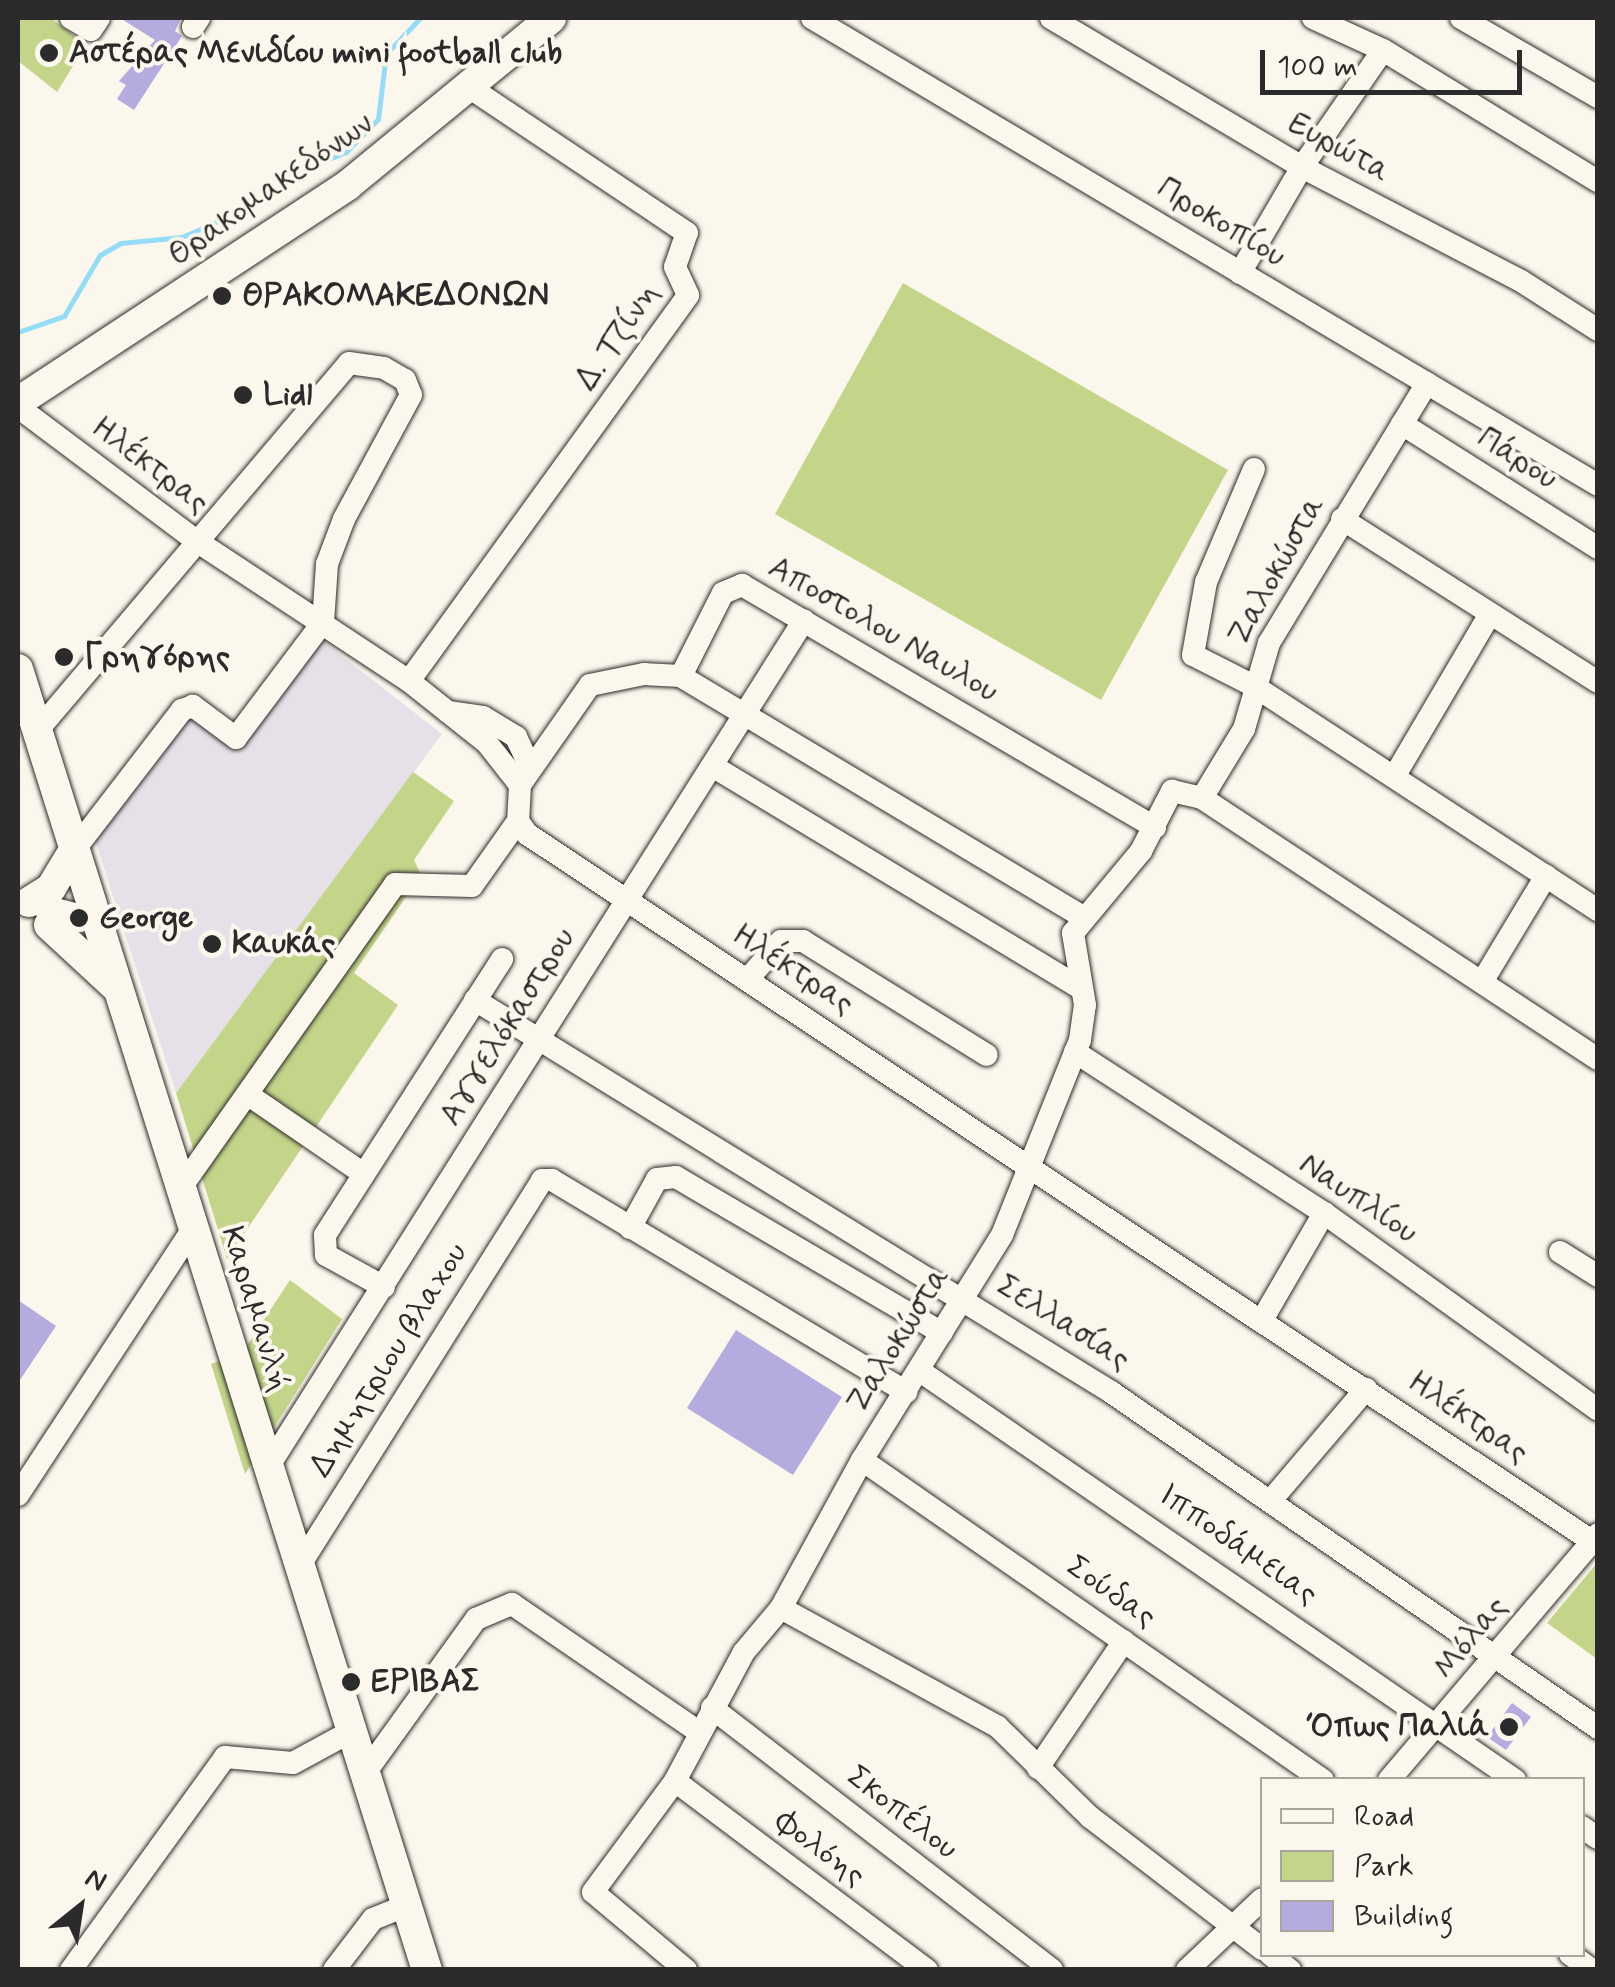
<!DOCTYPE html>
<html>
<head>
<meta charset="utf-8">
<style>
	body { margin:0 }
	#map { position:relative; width:1615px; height:1987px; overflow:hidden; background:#fbf7ec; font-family:Mynerve,sans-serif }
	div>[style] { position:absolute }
	.built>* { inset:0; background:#e6e0e8 }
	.green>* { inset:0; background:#c4d58a }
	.stream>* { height:5px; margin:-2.5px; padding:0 2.5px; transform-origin:2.5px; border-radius:2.5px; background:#95ddf6 }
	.building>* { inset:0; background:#b4acde }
	.roads { filter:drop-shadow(0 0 2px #2b2b2b) drop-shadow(0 0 2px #2b2b2b) }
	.minor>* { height:22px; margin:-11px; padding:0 11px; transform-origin:11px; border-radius:11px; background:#fbf7ec }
	.major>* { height:30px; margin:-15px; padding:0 15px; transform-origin:15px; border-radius:15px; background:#fbf7ec }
	.dots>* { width:28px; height:28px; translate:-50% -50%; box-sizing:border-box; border:5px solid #fbf7ec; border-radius:50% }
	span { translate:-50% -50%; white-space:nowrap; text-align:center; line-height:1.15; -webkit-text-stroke:8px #fbf7ec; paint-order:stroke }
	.poi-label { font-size:32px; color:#2b2b2b; font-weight:700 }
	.left { translate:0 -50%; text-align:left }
	.right { translate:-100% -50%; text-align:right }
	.street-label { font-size:32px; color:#2b2b2b }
	.frame { position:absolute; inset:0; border:20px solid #2b2b2b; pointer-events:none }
	.legend { position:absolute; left:1260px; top:1777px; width:325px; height:180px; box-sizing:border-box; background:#fbf7ec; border:2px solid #a8a59f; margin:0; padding:12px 18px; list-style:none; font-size:30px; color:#2b2b2b }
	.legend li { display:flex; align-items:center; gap:20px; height:50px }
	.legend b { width:50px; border:2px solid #a8a59f }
	.north { position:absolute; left:30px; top:1857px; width:100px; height:100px; -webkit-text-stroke:8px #fbf7ec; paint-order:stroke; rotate:30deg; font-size:28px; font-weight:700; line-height:40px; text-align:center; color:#2b2b2b }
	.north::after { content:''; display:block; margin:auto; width:35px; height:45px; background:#2b2b2b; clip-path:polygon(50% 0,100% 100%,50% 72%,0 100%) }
	.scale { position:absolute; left:1260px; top:50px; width:262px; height:45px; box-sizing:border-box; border:5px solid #2b2b2b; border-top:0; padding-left:12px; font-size:30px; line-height:35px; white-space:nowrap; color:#2b2b2b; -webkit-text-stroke:8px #fbf7ec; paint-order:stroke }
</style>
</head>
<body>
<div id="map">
	<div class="built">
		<i style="clip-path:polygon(319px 638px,442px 734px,176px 1093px,94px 837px,189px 708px,240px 747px)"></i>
	</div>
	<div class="green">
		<i style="clip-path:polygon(18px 18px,51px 18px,86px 45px,57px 92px,18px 61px)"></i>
		<i style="clip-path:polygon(903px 283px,1228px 470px,1101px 700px,775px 514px)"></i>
		<i style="clip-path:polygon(413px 772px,454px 801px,414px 860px,421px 875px,354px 973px,398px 1005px,227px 1259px,176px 1093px)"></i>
		<i style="clip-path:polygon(290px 1280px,342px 1319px,245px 1474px,211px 1364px,242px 1353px)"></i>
		<i style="clip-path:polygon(1597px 1563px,1597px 1659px,1547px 1623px)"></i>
	</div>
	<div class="stream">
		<i style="left:18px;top:332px;width:49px;rotate:-19.2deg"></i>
		<i style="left:64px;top:316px;width:71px;rotate:-59.5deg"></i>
		<i style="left:100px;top:255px;width:24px;rotate:-30deg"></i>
		<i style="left:121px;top:243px;width:61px;rotate:-5.6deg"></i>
		<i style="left:182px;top:237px;width:90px;rotate:-23.7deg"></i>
		<i style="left:264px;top:201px;width:44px;rotate:-41.3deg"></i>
		<i style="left:297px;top:172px;width:53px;rotate:-22.2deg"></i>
		<i style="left:346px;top:152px;width:46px;rotate:-45.9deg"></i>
		<i style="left:378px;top:119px;width:65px;rotate:-83deg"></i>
		<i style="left:386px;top:54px;width:50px;rotate:-46.6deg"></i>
	</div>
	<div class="building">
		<i style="clip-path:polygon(120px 18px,181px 18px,175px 31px,182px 36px,134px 110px,117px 99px,126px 85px,119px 81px,155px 40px)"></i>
		<i style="clip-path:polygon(18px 1300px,56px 1326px,18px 1383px)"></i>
		<i style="clip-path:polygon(736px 1330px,842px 1397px,793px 1475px,687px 1408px)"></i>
		<i style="clip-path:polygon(1512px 1703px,1531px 1717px,1506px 1750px,1487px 1737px)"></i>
	</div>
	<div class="roads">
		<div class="minor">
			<i style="left:71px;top:18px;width:23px;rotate:31deg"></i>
			<i style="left:91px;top:30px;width:14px;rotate:-56deg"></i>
			<i style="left:812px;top:18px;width:914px;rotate:30.72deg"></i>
			<i style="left:1051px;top:18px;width:292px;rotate:30.7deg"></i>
			<i style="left:1302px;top:167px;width:247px;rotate:27.5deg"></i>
			<i style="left:1521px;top:281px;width:91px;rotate:32.5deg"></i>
			<i style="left:1313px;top:18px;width:77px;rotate:24.6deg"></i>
			<i style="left:1383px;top:50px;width:252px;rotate:31.4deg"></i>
			<i style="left:1461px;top:18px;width:158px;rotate:30deg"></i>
			<i style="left:193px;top:27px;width:11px;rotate:-56deg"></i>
			<i style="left:1240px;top:273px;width:123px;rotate:-59.7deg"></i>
			<i style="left:1302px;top:167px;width:142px;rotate:-55.3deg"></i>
			<i style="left:18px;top:407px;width:221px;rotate:36.9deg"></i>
			<i style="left:195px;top:540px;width:256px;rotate:33.4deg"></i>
			<i style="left:409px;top:681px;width:100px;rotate:38.5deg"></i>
			<i style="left:487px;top:743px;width:53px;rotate:51.8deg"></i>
			<i style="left:520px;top:785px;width:36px;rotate:93deg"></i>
			<i style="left:518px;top:821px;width:16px;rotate:55deg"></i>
			<i style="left:527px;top:834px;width:1278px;rotate:33.58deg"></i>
			<i style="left:1402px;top:424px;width:232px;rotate:32.3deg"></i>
			<i style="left:1254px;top:469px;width:123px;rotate:113deg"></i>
			<i style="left:1206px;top:582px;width:74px;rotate:100.1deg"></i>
			<i style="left:1193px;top:655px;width:68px;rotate:26.9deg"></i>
			<i style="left:1254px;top:686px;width:411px;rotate:33.1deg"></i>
			<i style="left:1342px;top:519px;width:303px;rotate:32.5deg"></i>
			<i style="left:409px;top:681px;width:476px;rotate:-54.1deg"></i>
			<i style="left:688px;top:295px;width:31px;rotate:-115deg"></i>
			<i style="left:675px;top:267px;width:36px;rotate:-71deg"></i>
			<i style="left:687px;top:233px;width:262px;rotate:-146.2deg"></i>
			<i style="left:448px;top:712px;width:35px;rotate:8deg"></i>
			<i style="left:483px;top:717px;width:39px;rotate:31deg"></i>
			<i style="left:516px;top:737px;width:35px;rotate:65deg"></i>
			<i style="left:37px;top:731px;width:482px;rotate:-49.7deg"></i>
			<i style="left:349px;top:363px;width:35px;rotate:8deg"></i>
			<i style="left:384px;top:368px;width:24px;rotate:30deg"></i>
			<i style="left:405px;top:380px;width:16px;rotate:68deg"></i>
			<i style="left:411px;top:395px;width:141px;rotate:118.4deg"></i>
			<i style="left:344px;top:519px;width:48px;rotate:110.7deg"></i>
			<i style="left:327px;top:564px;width:58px;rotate:93.9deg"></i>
			<i style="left:323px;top:622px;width:145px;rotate:126.9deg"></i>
			<i style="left:236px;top:738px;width:54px;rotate:-143.3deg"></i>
			<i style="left:193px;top:706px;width:12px;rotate:160deg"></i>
			<i style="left:182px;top:710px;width:177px;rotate:127.6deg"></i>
			<i style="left:714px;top:767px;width:428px;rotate:31.1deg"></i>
			<i style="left:1394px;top:777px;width:189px;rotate:-59.5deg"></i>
			<i style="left:520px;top:785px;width:122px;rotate:-55deg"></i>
			<i style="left:590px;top:685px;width:55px;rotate:-11.5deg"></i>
			<i style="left:644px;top:674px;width:37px;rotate:3deg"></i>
			<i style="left:1202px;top:798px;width:81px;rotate:-58.7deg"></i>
			<i style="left:1244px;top:729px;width:90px;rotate:-73.8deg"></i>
			<i style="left:1269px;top:643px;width:304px;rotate:-58.7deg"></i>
			<i style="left:24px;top:901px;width:76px;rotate:14.4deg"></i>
			<i style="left:1083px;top:917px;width:469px;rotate:-149.1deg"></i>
			<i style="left:681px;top:676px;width:93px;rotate:-63.2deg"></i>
			<i style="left:723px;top:593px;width:21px;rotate:-23deg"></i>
			<i style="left:742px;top:585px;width:479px;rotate:30.4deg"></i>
			<i style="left:748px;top:979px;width:50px;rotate:-49deg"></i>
			<i style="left:781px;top:941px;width:22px"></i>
			<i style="left:803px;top:941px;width:216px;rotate:31.8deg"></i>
			<i style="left:1482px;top:982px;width:124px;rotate:-58.9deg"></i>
			<i style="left:475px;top:1000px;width:747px;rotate:31.65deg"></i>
			<i style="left:1111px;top:1392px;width:592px;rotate:34.6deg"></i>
			<i style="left:1075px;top:1052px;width:297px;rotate:32.9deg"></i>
			<i style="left:1324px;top:1213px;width:337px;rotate:35.7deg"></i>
			<i style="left:250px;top:1096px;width:138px;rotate:34.4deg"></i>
			<i style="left:180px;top:1189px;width:373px;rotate:-54.8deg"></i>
			<i style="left:395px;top:884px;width:77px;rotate:1.5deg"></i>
			<i style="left:472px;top:886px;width:80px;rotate:-54.7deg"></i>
			<i style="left:630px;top:1228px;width:56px;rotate:-61.1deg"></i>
			<i style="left:657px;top:1179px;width:19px;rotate:-6deg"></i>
			<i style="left:676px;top:1177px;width:308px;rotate:30.4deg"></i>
			<i style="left:1560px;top:1252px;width:45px;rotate:32.3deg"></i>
			<i style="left:384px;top:1287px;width:66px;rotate:-151.1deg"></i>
			<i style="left:326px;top:1255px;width:20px;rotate:-93deg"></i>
			<i style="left:325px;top:1235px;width:328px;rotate:-57.3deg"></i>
			<i style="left:1262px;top:1320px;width:124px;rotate:-59.9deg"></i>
			<i style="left:920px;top:1371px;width:722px;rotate:34.5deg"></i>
			<i style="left:862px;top:1460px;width:561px;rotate:34.77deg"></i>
			<i style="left:268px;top:1467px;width:1002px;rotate:-57.67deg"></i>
			<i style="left:18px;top:1495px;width:318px;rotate:-56.7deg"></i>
			<i style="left:1272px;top:1499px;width:145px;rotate:-49.5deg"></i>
			<i style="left:300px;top:1565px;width:455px;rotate:-57.8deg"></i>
			<i style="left:542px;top:1180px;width:10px"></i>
			<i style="left:552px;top:1180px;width:413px;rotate:30.9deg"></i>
			<i style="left:781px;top:1608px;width:247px;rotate:28.7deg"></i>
			<i style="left:998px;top:1727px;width:129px;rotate:44.4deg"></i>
			<i style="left:1090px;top:1817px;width:217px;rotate:37.5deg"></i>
			<i style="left:712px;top:1708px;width:429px;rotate:37.6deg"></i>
			<i style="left:1038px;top:1768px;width:153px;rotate:-55.9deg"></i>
			<i style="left:365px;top:1773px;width:190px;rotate:-54.2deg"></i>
			<i style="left:476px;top:1619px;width:39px;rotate:-23deg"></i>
			<i style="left:512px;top:1604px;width:227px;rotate:34.4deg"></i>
			<i style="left:1389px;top:1780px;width:323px;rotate:-49.6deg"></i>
			<i style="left:675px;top:1781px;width:315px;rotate:36.9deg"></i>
			<i style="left:1582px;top:1827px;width:19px;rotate:35deg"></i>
			<i style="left:1270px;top:1954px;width:26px;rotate:39deg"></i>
			<i style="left:1570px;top:1954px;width:27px;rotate:36deg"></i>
			<i style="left:71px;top:1970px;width:263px;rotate:-54.1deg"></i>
			<i style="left:225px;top:1757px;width:68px;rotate:5deg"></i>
			<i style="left:293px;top:1763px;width:67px;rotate:-28.5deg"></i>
			<i style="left:334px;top:1970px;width:64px;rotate:-52.6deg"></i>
			<i style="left:373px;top:1919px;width:37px;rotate:-22deg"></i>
			<i style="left:686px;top:1970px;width:121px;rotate:-140deg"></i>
			<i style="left:593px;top:1892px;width:138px;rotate:-53.5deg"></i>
			<i style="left:675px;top:1781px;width:146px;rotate:-61.9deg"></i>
			<i style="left:744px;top:1652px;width:57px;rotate:-49.9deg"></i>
			<i style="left:781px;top:1608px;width:169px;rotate:-61.3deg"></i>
			<i style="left:862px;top:1460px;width:265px;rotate:-58.1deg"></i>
			<i style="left:1002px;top:1235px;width:210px;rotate:-68.2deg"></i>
			<i style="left:1080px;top:1040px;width:35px;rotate:-82deg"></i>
			<i style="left:1085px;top:1005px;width:73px;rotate:-99.5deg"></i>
			<i style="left:1073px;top:933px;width:107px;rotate:-50.3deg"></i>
			<i style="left:1141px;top:851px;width:68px;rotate:-62.7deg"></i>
			<i style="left:1172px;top:791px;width:31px;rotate:13deg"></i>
			<i style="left:1202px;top:798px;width:474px;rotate:33.4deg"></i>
			<i style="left:1187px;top:1970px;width:103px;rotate:-43.4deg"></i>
		</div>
		<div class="major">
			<i style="left:18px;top:402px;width:395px;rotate:-33.3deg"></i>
			<i style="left:348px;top:185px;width:263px;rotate:-39.4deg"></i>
			<i style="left:18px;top:669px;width:1364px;rotate:72.55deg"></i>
			<i style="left:29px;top:902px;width:26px;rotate:-32deg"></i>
			<i style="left:51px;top:888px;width:44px;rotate:-58.8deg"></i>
			<i style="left:49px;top:925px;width:91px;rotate:42.8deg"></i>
		</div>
	</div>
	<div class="dots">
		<i style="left:49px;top:53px;background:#2b2b2b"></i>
		<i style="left:222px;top:296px;background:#2b2b2b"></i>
		<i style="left:243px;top:395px;background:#2b2b2b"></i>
		<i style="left:64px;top:657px;background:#2b2b2b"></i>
		<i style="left:79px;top:918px;background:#2b2b2b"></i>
		<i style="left:212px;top:944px;background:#2b2b2b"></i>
		<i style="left:351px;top:1682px;background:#2b2b2b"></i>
		<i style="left:1509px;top:1727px;background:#2b2b2b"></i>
	</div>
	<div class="poi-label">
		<span class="left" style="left:69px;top:53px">Αστέρας Μενιδίου mini football club</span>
		<span class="left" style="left:242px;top:296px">ΘΡΑΚΟΜΑΚΕΔΟΝΩΝ</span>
		<span class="left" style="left:263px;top:395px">Lidl</span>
		<span class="left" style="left:84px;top:657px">Γρηγόρης</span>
		<span class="left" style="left:99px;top:918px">George</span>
		<span class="left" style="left:232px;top:944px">Καυκάς</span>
		<span class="left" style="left:371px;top:1682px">ΕΡΙΒΑΣ</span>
		<span class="right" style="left:1489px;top:1727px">Όπως Παλιά</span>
	</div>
	<div class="street-label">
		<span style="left:1339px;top:148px;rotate:29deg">Ευρώτα</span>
		<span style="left:271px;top:190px;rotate:-35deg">Θρακομακεδόνων</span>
		<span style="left:1221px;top:223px;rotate:31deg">Προκοπίου</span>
		<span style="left:618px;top:337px;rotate:-56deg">Δ. Τζίνη</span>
		<span style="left:1517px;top:459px;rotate:32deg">Πάρου</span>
		<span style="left:150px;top:466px;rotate:37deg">Ηλέκτρας</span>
		<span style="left:1277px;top:571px;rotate:-61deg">Ζαλοκώστα</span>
		<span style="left:883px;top:630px;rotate:30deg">Αποστολου Ναυλου</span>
		<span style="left:793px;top:970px;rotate:33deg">Ηλέκτρας</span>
		<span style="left:508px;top:1027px;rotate:-58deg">Αγγελόκαστρου</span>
		<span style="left:1358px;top:1199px;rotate:34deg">Ναυπλίου</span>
		<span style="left:255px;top:1309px;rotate:73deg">Καραμανλή</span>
		<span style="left:1063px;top:1323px;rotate:32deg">Σελλασίας</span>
		<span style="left:899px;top:1340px;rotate:-58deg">Ζαλοκώστα</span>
		<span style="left:389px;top:1360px;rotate:-58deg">Δημητριου βλαχου</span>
		<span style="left:1468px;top:1418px;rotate:34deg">Ηλέκτρας</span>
		<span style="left:1238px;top:1545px;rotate:35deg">Ιπποδάμειας</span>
		<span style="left:1111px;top:1592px;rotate:35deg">Σούδας</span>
		<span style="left:1471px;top:1638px;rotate:-51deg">Μόλας</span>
		<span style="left:902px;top:1813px;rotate:38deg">Σκοπέλου</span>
		<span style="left:820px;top:1849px;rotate:37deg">Φολόης</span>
	</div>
	<div class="frame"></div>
	<ul class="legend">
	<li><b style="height:12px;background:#fbf7ec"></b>Road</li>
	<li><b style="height:28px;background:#c4d58a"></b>Park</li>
	<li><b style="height:28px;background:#b4acde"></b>Building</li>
	</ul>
	<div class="north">N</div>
	<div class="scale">100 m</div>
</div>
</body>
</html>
